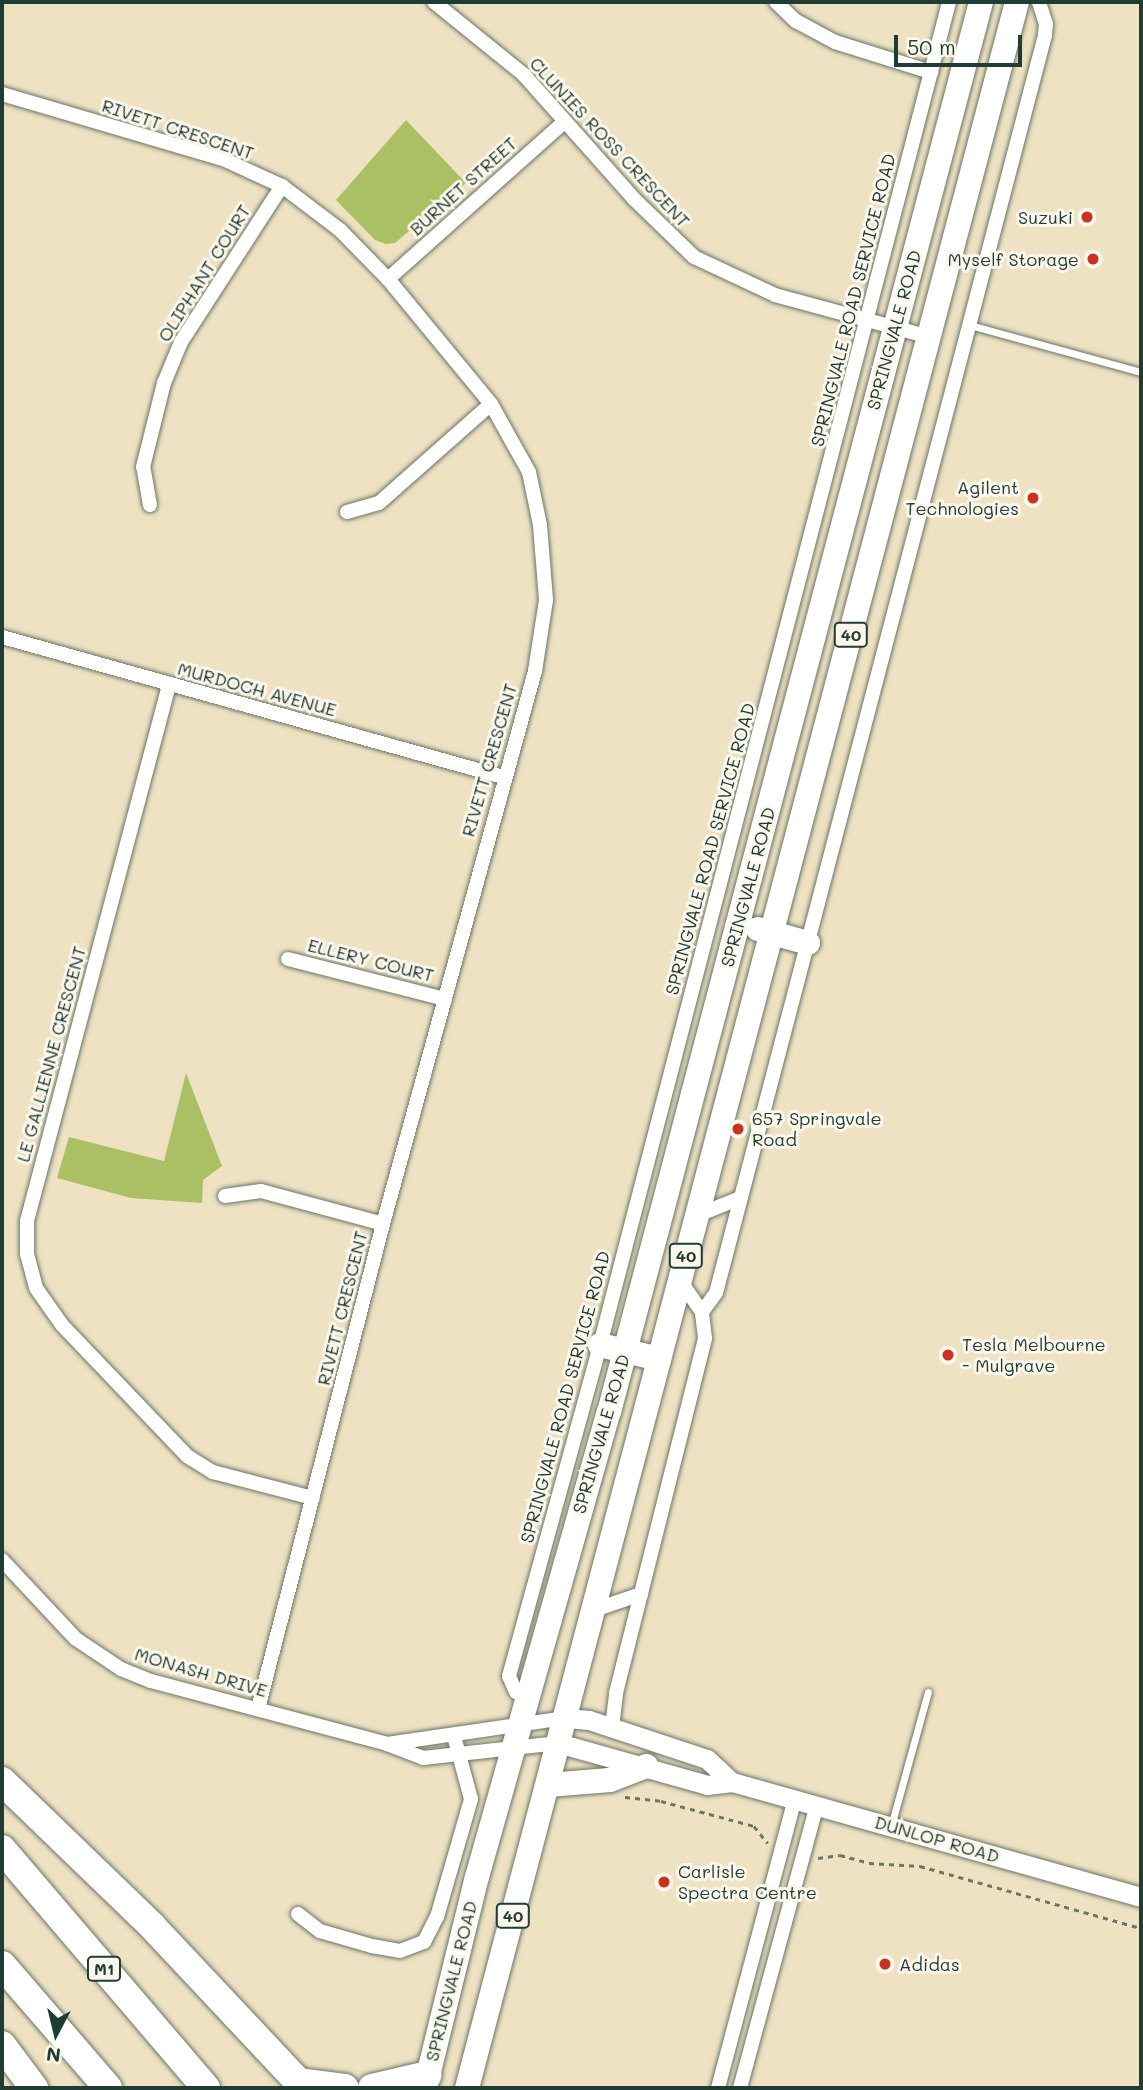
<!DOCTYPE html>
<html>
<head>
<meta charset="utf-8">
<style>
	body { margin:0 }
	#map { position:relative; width:1143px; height:2090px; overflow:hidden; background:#efe2c3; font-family:Mali,sans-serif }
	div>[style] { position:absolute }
	.green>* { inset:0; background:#abc064 }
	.path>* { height:2.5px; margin-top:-1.25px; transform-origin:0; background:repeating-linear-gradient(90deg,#687766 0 5px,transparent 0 10px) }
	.roads { filter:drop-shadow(0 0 2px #687766) drop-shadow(0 0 2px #687766) }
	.service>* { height:7px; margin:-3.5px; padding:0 3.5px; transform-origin:3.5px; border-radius:3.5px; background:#fff }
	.minor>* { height:14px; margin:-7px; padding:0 7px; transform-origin:7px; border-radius:7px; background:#fff }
	.tertiary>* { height:19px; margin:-9.5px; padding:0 9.5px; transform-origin:9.5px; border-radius:9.5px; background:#fff }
	.trunk>* { height:24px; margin:-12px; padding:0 12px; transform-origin:12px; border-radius:12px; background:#fff }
	.motorway>* { height:28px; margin:-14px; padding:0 14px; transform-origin:14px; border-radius:14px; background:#fff }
	.dots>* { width:19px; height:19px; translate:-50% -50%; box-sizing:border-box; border:4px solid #fbf7ec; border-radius:50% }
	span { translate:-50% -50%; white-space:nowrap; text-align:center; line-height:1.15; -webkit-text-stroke:6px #fbf7ec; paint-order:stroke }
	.shield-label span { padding:2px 5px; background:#fbf7ec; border:2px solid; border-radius:5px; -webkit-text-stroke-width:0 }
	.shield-label { font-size:16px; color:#1f3d34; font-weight:700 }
	.street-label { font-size:18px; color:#1f3d34 }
	.poi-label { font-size:18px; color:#1f3d34 }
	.right { translate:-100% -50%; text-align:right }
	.left { translate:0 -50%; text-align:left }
	.frame { position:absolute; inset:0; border:4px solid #1f3d34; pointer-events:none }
	.north { position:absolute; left:21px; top:1999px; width:70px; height:70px; -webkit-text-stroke:5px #fbf7ec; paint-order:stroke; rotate:187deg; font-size:19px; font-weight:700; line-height:28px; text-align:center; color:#1f3d34 }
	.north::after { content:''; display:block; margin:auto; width:24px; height:32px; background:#1f3d34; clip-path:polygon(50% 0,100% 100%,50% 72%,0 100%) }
	.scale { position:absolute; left:894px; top:35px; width:128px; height:32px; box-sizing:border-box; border:4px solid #1f3d34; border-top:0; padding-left:9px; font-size:21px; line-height:24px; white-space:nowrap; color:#1f3d34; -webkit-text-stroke:5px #fbf7ec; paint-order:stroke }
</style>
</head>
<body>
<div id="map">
	<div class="green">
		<i style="clip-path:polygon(406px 120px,466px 183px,395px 243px,386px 244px,375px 240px,336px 200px)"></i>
		<i style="clip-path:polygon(186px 1073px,222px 1166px,203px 1180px,202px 1203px,131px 1198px,57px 1178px,69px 1137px,164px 1161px)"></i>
	</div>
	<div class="path">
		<i style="left:625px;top:1797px;width:36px;rotate:6deg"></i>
		<i style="left:661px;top:1801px;width:96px;rotate:15deg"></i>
		<i style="left:754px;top:1826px;width:22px;rotate:51deg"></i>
		<i style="left:818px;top:1858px;width:22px;rotate:-8deg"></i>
		<i style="left:840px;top:1855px;width:30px;rotate:15deg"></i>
		<i style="left:869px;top:1863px;width:51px;rotate:3.4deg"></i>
		<i style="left:920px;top:1866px;width:230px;rotate:15.7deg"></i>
	</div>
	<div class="roads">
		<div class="service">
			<i style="left:970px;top:325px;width:177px;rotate:15.4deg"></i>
			<i style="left:891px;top:1826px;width:139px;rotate:-74.6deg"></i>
		</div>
		<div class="minor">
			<i style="left:434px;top:2px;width:116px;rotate:39deg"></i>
			<i style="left:524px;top:75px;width:166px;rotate:48.4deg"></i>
			<i style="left:634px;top:199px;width:83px;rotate:44deg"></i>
			<i style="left:694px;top:257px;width:89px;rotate:25.1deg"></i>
			<i style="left:775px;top:295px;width:161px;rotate:15.2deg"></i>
			<i style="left:776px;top:2px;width:28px;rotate:44deg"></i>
			<i style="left:796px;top:21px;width:44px;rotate:28.3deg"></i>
			<i style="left:835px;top:42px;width:101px;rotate:17.4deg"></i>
			<i style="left:2px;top:94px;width:230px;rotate:16.4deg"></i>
			<i style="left:223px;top:159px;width:65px;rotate:24.6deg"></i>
			<i style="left:282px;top:186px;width:73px;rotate:37.2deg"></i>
			<i style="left:340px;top:230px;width:69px;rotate:45.6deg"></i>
			<i style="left:388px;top:279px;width:162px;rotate:50.5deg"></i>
			<i style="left:491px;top:404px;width:78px;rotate:60.8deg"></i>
			<i style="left:529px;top:472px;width:54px;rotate:78.3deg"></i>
			<i style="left:540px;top:525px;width:75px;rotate:85.4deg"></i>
			<i style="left:546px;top:600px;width:72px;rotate:98.8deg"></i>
			<i style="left:535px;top:671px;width:574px;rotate:105.37deg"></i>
			<i style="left:383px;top:1224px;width:501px;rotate:104.45deg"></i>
			<i style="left:388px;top:279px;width:234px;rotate:-41.7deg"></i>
			<i style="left:150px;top:505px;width:39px;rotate:-100deg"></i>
			<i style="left:143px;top:467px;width:87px;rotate:-76deg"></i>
			<i style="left:164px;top:383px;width:44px;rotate:-67.5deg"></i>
			<i style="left:181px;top:342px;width:186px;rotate:-57.1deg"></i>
			<i style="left:347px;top:512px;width:33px;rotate:-16deg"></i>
			<i style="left:379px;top:503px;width:149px;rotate:-41.5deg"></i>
			<i style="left:2px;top:637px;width:520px;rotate:15.61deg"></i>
			<i style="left:169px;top:685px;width:554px;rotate:104.84deg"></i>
			<i style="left:27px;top:1221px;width:33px;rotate:90deg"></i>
			<i style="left:27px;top:1254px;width:35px;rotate:75deg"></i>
			<i style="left:36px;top:1288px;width:45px;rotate:54.9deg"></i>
			<i style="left:62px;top:1325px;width:181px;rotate:46.3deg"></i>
			<i style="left:187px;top:1456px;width:31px;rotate:32deg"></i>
			<i style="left:213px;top:1472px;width:103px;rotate:14.6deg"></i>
			<i style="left:288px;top:959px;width:162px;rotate:14.3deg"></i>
			<i style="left:225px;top:1196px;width:36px;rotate:-8deg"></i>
			<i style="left:261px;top:1191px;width:126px;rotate:15.1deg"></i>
			<i style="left:698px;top:1215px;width:45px;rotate:-22deg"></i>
			<i style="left:702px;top:1312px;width:24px;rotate:-54deg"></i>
			<i style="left:716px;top:1293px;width:1300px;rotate:-75.34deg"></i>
			<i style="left:1045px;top:35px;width:11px;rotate:-85deg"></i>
			<i style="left:1046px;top:24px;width:23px;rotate:-108deg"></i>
			<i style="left:2px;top:1560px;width:108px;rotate:46.9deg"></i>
			<i style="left:76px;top:1639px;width:54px;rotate:33.7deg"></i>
			<i style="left:121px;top:1669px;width:32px;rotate:22deg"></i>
			<i style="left:151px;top:1681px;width:244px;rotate:14.9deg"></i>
			<i style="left:387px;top:1744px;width:39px;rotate:21deg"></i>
			<i style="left:423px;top:1758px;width:136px;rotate:-6.3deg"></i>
			<i style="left:594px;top:1610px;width:50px;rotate:-18.8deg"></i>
			<i style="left:526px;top:1697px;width:11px;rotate:-153deg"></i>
			<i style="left:516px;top:1692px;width:17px;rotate:-114deg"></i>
			<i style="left:509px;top:1676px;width:343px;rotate:-74.6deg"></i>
			<i style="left:600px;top:1345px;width:1388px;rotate:-75.43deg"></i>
			<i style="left:612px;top:1727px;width:34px;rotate:-83deg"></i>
			<i style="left:616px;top:1693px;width:366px;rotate:-75.9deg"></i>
			<i style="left:705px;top:1338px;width:26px;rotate:-97deg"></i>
			<i style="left:702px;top:1312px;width:38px;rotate:-125deg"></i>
			<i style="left:387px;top:1744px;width:181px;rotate:-8.3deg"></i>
			<i style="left:298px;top:1914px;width:28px;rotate:38deg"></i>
			<i style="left:320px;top:1931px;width:54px;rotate:16.1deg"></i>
			<i style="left:372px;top:1946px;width:28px;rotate:10deg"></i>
			<i style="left:400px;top:1951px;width:26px;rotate:-21deg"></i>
			<i style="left:424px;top:1942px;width:28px;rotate:-63deg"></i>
			<i style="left:437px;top:1917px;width:123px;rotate:-73.9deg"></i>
			<i style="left:471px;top:1799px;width:65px;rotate:-105.1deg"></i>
			<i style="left:718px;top:2088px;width:299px;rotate:-75.1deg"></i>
			<i style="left:740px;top:2088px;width:293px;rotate:-74.8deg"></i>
		</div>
		<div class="tertiary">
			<i style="left:566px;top:1718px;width:23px;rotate:5deg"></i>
			<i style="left:589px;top:1720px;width:124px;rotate:18.3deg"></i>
			<i style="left:707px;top:1759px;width:34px;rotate:43deg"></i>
			<i style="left:558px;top:1743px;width:155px;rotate:15.7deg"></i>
			<i style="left:707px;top:1785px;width:25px;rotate:-7deg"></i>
			<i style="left:732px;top:1782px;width:425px;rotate:15.7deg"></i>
		</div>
		<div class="trunk">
			<i style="left:758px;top:929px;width:52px;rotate:15.6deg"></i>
			<i style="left:600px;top:1345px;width:61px;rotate:13.3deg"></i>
			<i style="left:548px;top:1785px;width:62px;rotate:-4.6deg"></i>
			<i style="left:610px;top:1780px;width:39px;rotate:-21deg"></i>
			<i style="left:425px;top:2088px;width:217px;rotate:-76.2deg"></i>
			<i style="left:477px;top:1877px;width:483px;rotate:-74.2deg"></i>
			<i style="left:609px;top:1412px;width:1458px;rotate:-75.22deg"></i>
			<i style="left:467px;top:2088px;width:2157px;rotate:-75.23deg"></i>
		</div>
		<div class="motorway">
			<i style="left:2px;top:1781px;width:209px;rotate:44deg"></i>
			<i style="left:152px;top:1926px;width:222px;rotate:46.8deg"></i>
			<i style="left:2px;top:1849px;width:314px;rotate:49.5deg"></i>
			<i style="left:2px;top:1965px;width:162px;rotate:49.2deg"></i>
			<i style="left:2px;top:2045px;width:54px;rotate:53.3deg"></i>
			<i style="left:297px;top:2082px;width:48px;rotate:7.1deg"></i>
			<i style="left:372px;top:2088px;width:57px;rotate:-13.1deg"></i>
		</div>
	</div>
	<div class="dots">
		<i style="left:1087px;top:217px;background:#c8321e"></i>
		<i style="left:1093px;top:259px;background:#c8321e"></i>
		<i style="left:1033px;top:498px;background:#c8321e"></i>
		<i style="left:738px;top:1129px;background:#c8321e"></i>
		<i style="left:948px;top:1355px;background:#c8321e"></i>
		<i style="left:664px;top:1882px;background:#c8321e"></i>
		<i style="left:885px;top:1964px;background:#c8321e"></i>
	</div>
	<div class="shield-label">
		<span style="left:851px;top:635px">40</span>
		<span style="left:686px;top:1256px">40</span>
		<span style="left:513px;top:1916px">40</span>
		<span style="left:104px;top:1969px">M1</span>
	</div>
	<div class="street-label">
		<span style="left:178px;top:129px;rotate:18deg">RIVETT CRESCENT</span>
		<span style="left:610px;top:142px;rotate:47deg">CLUNIES ROSS CRESCENT</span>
		<span style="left:463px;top:186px;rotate:-42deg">BURNET STREET</span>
		<span style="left:204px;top:273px;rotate:-58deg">OLIPHANT COURT</span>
		<span style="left:853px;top:300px;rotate:-76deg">SPRINGVALE ROAD SERVICE ROAD</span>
		<span style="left:894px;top:330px;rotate:-75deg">SPRINGVALE ROAD</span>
		<span style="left:257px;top:689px;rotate:15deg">MURDOCH AVENUE</span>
		<span style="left:489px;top:760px;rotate:-74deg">RIVETT CRESCENT</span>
		<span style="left:710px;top:849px;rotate:-75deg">SPRINGVALE ROAD SERVICE ROAD</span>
		<span style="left:748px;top:887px;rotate:-75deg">SPRINGVALE ROAD</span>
		<span style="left:371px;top:960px;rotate:14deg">ELLERY COURT</span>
		<span style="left:51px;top:1054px;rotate:-75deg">LE GALLIENNE CRESCENT</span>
		<span style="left:342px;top:1308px;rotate:-76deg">RIVETT CRESCENT</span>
		<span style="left:565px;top:1397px;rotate:-75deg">SPRINGVALE ROAD SERVICE ROAD</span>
		<span style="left:601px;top:1434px;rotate:-74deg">SPRINGVALE ROAD</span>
		<span style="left:201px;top:1672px;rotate:16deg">MONASH DRIVE</span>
		<span style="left:937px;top:1839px;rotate:16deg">DUNLOP ROAD</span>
		<span style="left:451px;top:1981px;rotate:-76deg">SPRINGVALE ROAD</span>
	</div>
	<div class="poi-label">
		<span class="right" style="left:1073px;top:217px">Suzuki</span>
		<span class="right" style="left:1079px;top:259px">Myself Storage</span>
		<span class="right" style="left:1019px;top:498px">Agilent<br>Technologies</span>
		<span class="left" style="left:752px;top:1129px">657 Springvale<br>Road</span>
		<span class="left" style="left:962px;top:1355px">Tesla Melbourne<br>- Mulgrave</span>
		<span class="left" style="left:678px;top:1882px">Carlisle<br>Spectra Centre</span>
		<span class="left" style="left:899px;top:1964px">Adidas</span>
	</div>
	<div class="frame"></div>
	<div class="north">N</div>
	<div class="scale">50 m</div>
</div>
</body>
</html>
